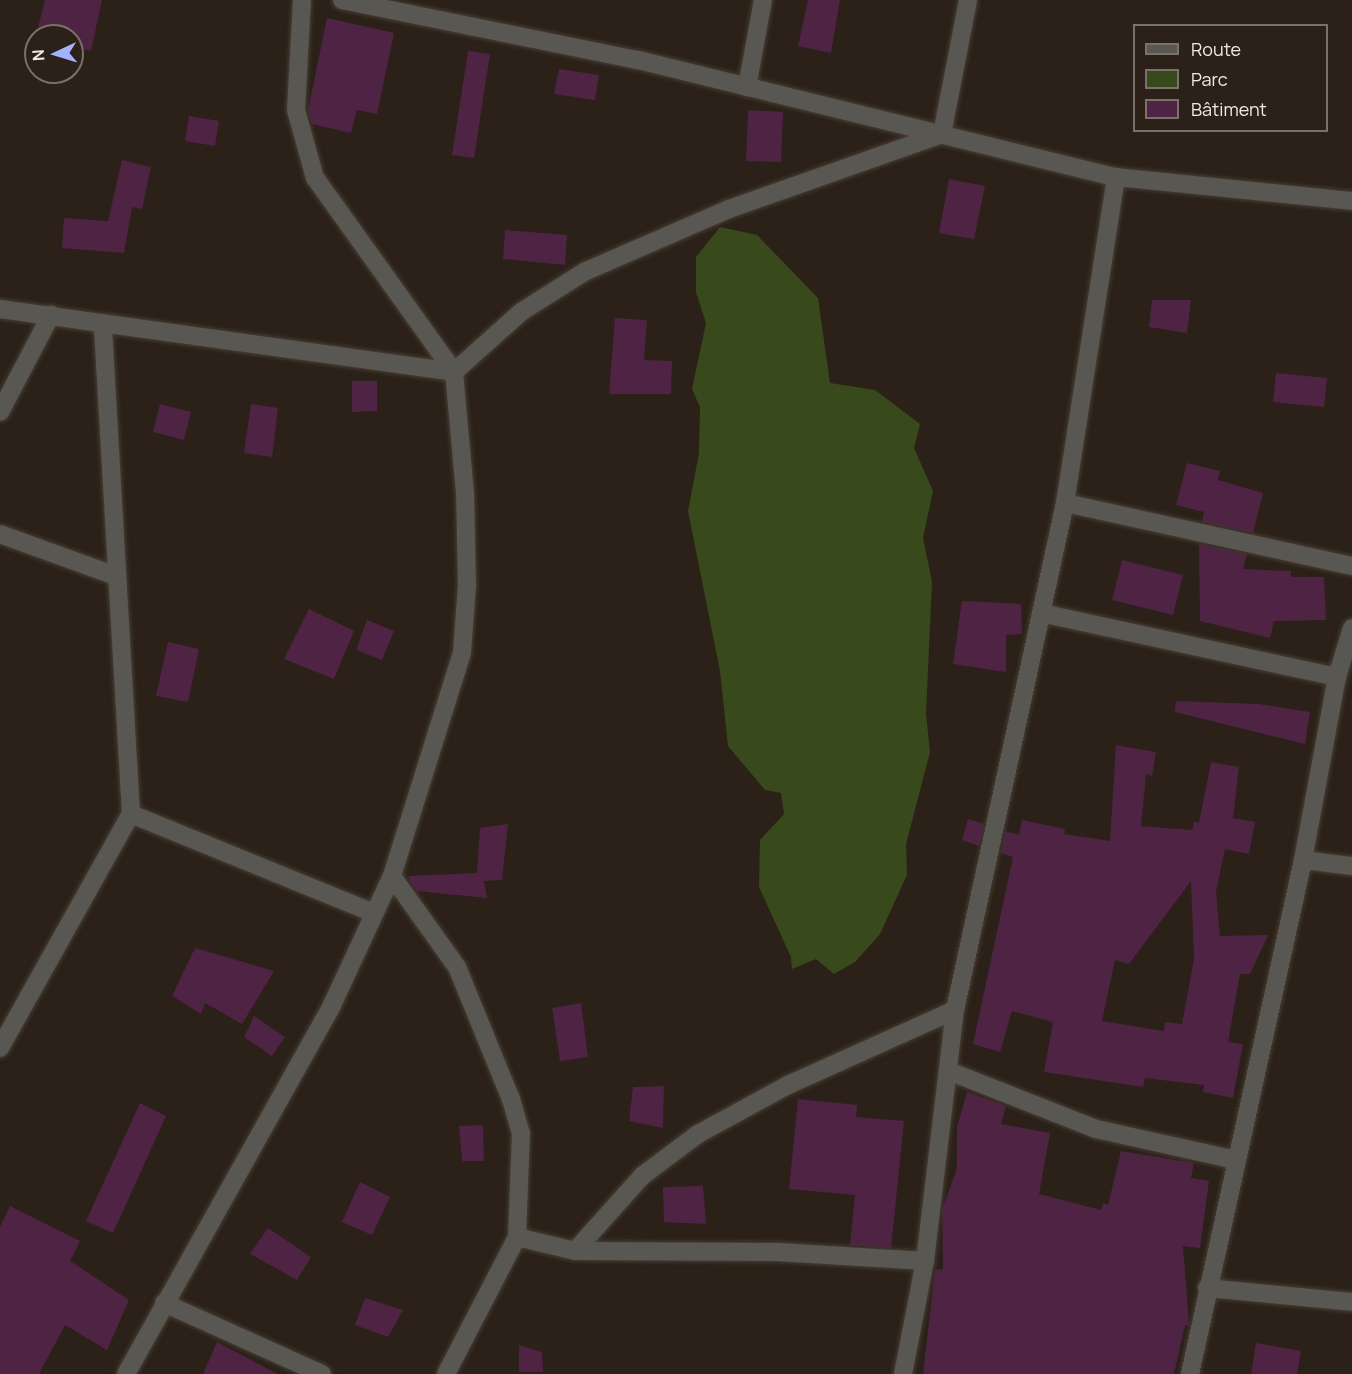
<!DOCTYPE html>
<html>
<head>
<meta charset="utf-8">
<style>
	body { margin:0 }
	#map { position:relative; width:1352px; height:1374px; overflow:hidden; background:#2b2118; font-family:Manrope,sans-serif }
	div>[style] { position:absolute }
	.green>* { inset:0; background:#384a1c }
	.building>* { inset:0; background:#4f2344 }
	.roads { filter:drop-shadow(0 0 2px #473d34) drop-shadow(0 0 2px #473d34) }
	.minor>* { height:18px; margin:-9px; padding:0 9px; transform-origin:9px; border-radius:9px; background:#595751 }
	span { translate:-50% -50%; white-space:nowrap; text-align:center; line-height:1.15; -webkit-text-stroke:4.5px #2b2118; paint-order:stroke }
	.legend { position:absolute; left:1133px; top:24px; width:195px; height:108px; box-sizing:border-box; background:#2b2118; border:2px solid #7a7169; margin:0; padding:8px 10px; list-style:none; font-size:18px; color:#f0e9e3 }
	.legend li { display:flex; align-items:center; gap:12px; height:30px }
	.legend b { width:30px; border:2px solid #7a7169 }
	.north { position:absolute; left:24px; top:24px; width:60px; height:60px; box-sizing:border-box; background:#2b2118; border:2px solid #7a7169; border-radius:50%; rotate:266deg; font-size:16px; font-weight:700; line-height:24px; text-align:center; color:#f0e9e3 }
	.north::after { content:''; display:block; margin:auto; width:21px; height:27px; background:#a2b2fd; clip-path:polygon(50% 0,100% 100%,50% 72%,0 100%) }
</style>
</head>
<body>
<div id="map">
	<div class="green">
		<i style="clip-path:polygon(720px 227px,757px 235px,818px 298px,830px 383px,875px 390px,920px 424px,914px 448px,933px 491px,923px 538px,932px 582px,926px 713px,930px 752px,906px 844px,907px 875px,880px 934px,855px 962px,834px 974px,816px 959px,792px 969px,791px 957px,759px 887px,760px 840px,784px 814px,781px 793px,765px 790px,728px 746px,720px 671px,688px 511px,699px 453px,700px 407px,692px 389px,706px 323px,696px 292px,696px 257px)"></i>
	</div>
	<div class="building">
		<i style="clip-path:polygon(45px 0,102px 0,91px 51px,72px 47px,72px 36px,35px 39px)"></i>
		<i style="clip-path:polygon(808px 0,840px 0,831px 53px,798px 46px)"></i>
		<i style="clip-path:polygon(327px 18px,394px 33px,377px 114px,357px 110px,351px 133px,312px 124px,308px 110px)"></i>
		<i style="clip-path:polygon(468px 51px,490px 54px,474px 158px,452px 155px)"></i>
		<i style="clip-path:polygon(559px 69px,599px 75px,595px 100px,554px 94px)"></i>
		<i style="clip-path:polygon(748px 110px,783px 112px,781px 162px,746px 161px)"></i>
		<i style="clip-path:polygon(189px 116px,219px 121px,215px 146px,185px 141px)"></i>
		<i style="clip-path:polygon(122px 160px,151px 167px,142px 209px,132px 207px,124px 253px,62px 248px,64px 218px,108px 221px)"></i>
		<i style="clip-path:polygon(949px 179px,985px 186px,974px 239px,939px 233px)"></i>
		<i style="clip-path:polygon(505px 230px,567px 235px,565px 265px,503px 259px)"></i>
		<i style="clip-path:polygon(1152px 300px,1191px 300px,1187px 333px,1149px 327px)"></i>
		<i style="clip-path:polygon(615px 318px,647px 320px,644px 360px,672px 361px,671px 394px,609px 394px)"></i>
		<i style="clip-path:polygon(1276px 373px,1327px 378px,1324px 407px,1273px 402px)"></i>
		<i style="clip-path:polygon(352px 381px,377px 381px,377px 411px,352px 412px)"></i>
		<i style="clip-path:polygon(160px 404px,191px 412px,184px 440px,153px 432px)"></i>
		<i style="clip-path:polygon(251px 404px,278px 408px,272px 457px,244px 453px)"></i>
		<i style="clip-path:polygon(1187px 463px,1220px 471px,1218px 480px,1263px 493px,1253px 533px,1202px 522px,1204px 512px,1176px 505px)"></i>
		<i style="clip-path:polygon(1199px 544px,1247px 554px,1243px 569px,1291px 571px,1291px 577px,1324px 577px,1326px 620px,1274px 621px,1270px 638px,1200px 621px)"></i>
		<i style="clip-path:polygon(1122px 560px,1183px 575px,1173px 615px,1112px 600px)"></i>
		<i style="clip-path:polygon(962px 601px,1021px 604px,1022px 634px,1006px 635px,1006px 672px,953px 664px)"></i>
		<i style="clip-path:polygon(309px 609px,354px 631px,334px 679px,284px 659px)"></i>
		<i style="clip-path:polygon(367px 620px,394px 631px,382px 660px,356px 650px)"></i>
		<i style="clip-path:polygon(168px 642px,199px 649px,188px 702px,156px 696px)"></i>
		<i style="clip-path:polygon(1176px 701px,1259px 704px,1310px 712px,1305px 744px,1175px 712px)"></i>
		<i style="clip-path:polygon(evenodd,1116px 745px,1156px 752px,1152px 776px,1146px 774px,1141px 826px,1192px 830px,1194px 822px,1199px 823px,1211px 762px,1239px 767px,1233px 818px,1255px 822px,1249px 854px,1225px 849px,1216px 892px,1220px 936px,1268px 935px,1250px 974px,1240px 974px,1228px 1042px,1243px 1044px,1233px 1098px,1203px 1092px,1204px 1085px,1145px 1078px,1143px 1087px,1044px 1072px,1053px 1022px,1012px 1011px,1000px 1052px,973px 1044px,1013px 857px,1001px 853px,1005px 831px,1019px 835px,1022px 820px,1065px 829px,1064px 834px,1110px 841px,1116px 745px,1191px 881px,1194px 959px,1182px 1024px,1165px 1022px,1164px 1031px,1102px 1021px,1115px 960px,1129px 964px,1191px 881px)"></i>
		<i style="clip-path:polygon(968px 819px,984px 824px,979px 846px,962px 840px)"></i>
		<i style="clip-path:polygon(508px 824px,502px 880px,484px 881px,487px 898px,417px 891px,409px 881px,409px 876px,477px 873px,480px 828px)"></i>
		<i style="clip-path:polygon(195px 948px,274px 971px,242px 1024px,205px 1003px,201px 1014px,172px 996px)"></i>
		<i style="clip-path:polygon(581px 1003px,588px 1057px,560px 1061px,552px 1008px)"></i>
		<i style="clip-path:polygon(254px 1016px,285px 1037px,272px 1056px,244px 1037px)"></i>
		<i style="clip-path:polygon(664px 1086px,663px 1128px,629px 1121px,633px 1087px)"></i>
		<i style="clip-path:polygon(967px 1092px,1006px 1106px,1001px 1124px,1050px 1133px,1039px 1194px,1101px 1210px,1103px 1203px,1108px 1205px,1121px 1151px,1194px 1163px,1191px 1178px,1209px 1181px,1200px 1248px,1183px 1246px,1189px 1325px,1185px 1325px,1174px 1374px,923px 1374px,935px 1270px,943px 1269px,942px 1210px,957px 1168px,957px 1127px)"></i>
		<i style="clip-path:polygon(798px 1099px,857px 1105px,856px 1117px,904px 1121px,891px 1248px,850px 1245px,855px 1195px,789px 1189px)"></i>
		<i style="clip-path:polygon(140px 1103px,166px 1116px,113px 1233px,86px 1221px)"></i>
		<i style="clip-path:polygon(483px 1125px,484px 1161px,462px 1161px,459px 1126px)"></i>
		<i style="clip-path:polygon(360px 1182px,390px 1197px,372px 1235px,342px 1222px)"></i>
		<i style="clip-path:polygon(703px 1186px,706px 1224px,664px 1222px,663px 1187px)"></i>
		<i style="clip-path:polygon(10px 1206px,80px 1241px,70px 1261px,129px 1300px,107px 1350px,65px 1325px,39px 1374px,0 1374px,0 1227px)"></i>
		<i style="clip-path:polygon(268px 1228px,311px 1257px,297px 1280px,250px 1254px)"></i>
		<i style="clip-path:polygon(365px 1298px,403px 1310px,388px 1337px,355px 1325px)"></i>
		<i style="clip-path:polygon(217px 1342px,278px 1374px,203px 1374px)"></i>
		<i style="clip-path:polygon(1256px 1343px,1301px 1351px,1297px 1374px,1251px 1374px)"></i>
		<i style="clip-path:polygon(519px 1345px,542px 1352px,543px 1372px,519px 1372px)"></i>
	</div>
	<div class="roads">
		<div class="minor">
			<i style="left:342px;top:0;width:302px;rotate:11.5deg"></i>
			<i style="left:638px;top:60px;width:492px;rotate:13.8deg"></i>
			<i style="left:747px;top:87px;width:88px;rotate:-79.6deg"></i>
			<i style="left:0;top:309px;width:458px;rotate:7.9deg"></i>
			<i style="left:454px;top:372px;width:90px;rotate:-41.8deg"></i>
			<i style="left:521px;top:312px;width:75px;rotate:-32.4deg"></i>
			<i style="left:584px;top:272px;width:158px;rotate:-23.5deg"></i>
			<i style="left:729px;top:209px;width:226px;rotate:-19.4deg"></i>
			<i style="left:942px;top:134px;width:136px;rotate:-79deg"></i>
			<i style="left:0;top:412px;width:110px;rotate:-62.3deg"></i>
			<i style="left:1065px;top:503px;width:294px;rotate:12.4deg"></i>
			<i style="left:0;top:534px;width:123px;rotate:19.9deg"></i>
			<i style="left:1041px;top:613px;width:303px;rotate:12.2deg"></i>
			<i style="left:131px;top:814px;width:262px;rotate:22.2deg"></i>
			<i style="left:1303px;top:860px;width:49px;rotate:7deg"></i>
			<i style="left:392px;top:876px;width:112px;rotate:54.5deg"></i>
			<i style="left:457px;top:967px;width:143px;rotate:67.8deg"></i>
			<i style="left:511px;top:1099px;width:35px;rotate:74deg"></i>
			<i style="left:521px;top:1133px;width:104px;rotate:92.2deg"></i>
			<i style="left:0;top:1048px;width:268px;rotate:-60.8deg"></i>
			<i style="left:131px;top:814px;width:490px;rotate:-93.3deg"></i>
			<i style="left:951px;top:1072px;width:156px;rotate:21.5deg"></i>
			<i style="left:1096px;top:1129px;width:143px;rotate:12.5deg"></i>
			<i style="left:575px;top:1251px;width:101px;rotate:-48.2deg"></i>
			<i style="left:642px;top:1176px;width:70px;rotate:-36.9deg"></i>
			<i style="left:698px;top:1134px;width:102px;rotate:-28.6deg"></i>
			<i style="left:788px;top:1085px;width:183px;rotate:-24.2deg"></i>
			<i style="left:1207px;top:1288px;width:146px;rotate:5.5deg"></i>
			<i style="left:164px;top:1303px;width:173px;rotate:24.2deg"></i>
			<i style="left:126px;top:1374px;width:423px;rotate:-60.8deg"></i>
			<i style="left:332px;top:1005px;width:142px;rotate:-65.1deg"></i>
			<i style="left:392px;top:876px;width:234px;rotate:-72.6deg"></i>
			<i style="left:462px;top:653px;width:68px;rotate:-85.8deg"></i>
			<i style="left:467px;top:585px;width:92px;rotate:-91.2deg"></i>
			<i style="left:465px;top:493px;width:121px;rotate:-95.2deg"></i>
			<i style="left:454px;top:372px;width:239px;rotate:-125.6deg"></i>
			<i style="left:315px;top:178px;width:71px;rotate:-105.6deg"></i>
			<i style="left:296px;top:110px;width:110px;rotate:-86.9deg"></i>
			<i style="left:446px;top:1374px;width:154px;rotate:-62.6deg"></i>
			<i style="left:517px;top:1237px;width:60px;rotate:13.6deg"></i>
			<i style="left:575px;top:1251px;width:204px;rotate:0.3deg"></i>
			<i style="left:779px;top:1252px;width:146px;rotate:3.5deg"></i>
			<i style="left:903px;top:1374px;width:115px;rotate:-79deg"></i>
			<i style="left:925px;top:1261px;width:253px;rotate:-83.2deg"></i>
			<i style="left:955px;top:1010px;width:519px;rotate:-77.76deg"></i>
			<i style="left:1065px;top:503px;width:330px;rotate:-81.1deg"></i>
			<i style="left:1116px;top:177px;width:237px;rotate:5.8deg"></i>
			<i style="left:1190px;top:1374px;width:526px;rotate:-77.6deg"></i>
			<i style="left:1303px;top:860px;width:186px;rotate:-79.5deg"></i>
			<i style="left:1337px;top:677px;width:51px;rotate:-73deg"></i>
		</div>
	</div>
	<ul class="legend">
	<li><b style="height:8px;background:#595751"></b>Route</li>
	<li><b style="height:16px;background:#384a1c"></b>Parc</li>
	<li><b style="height:16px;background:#4f2344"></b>Bâtiment</li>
	</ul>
	<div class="north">N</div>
</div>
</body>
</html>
